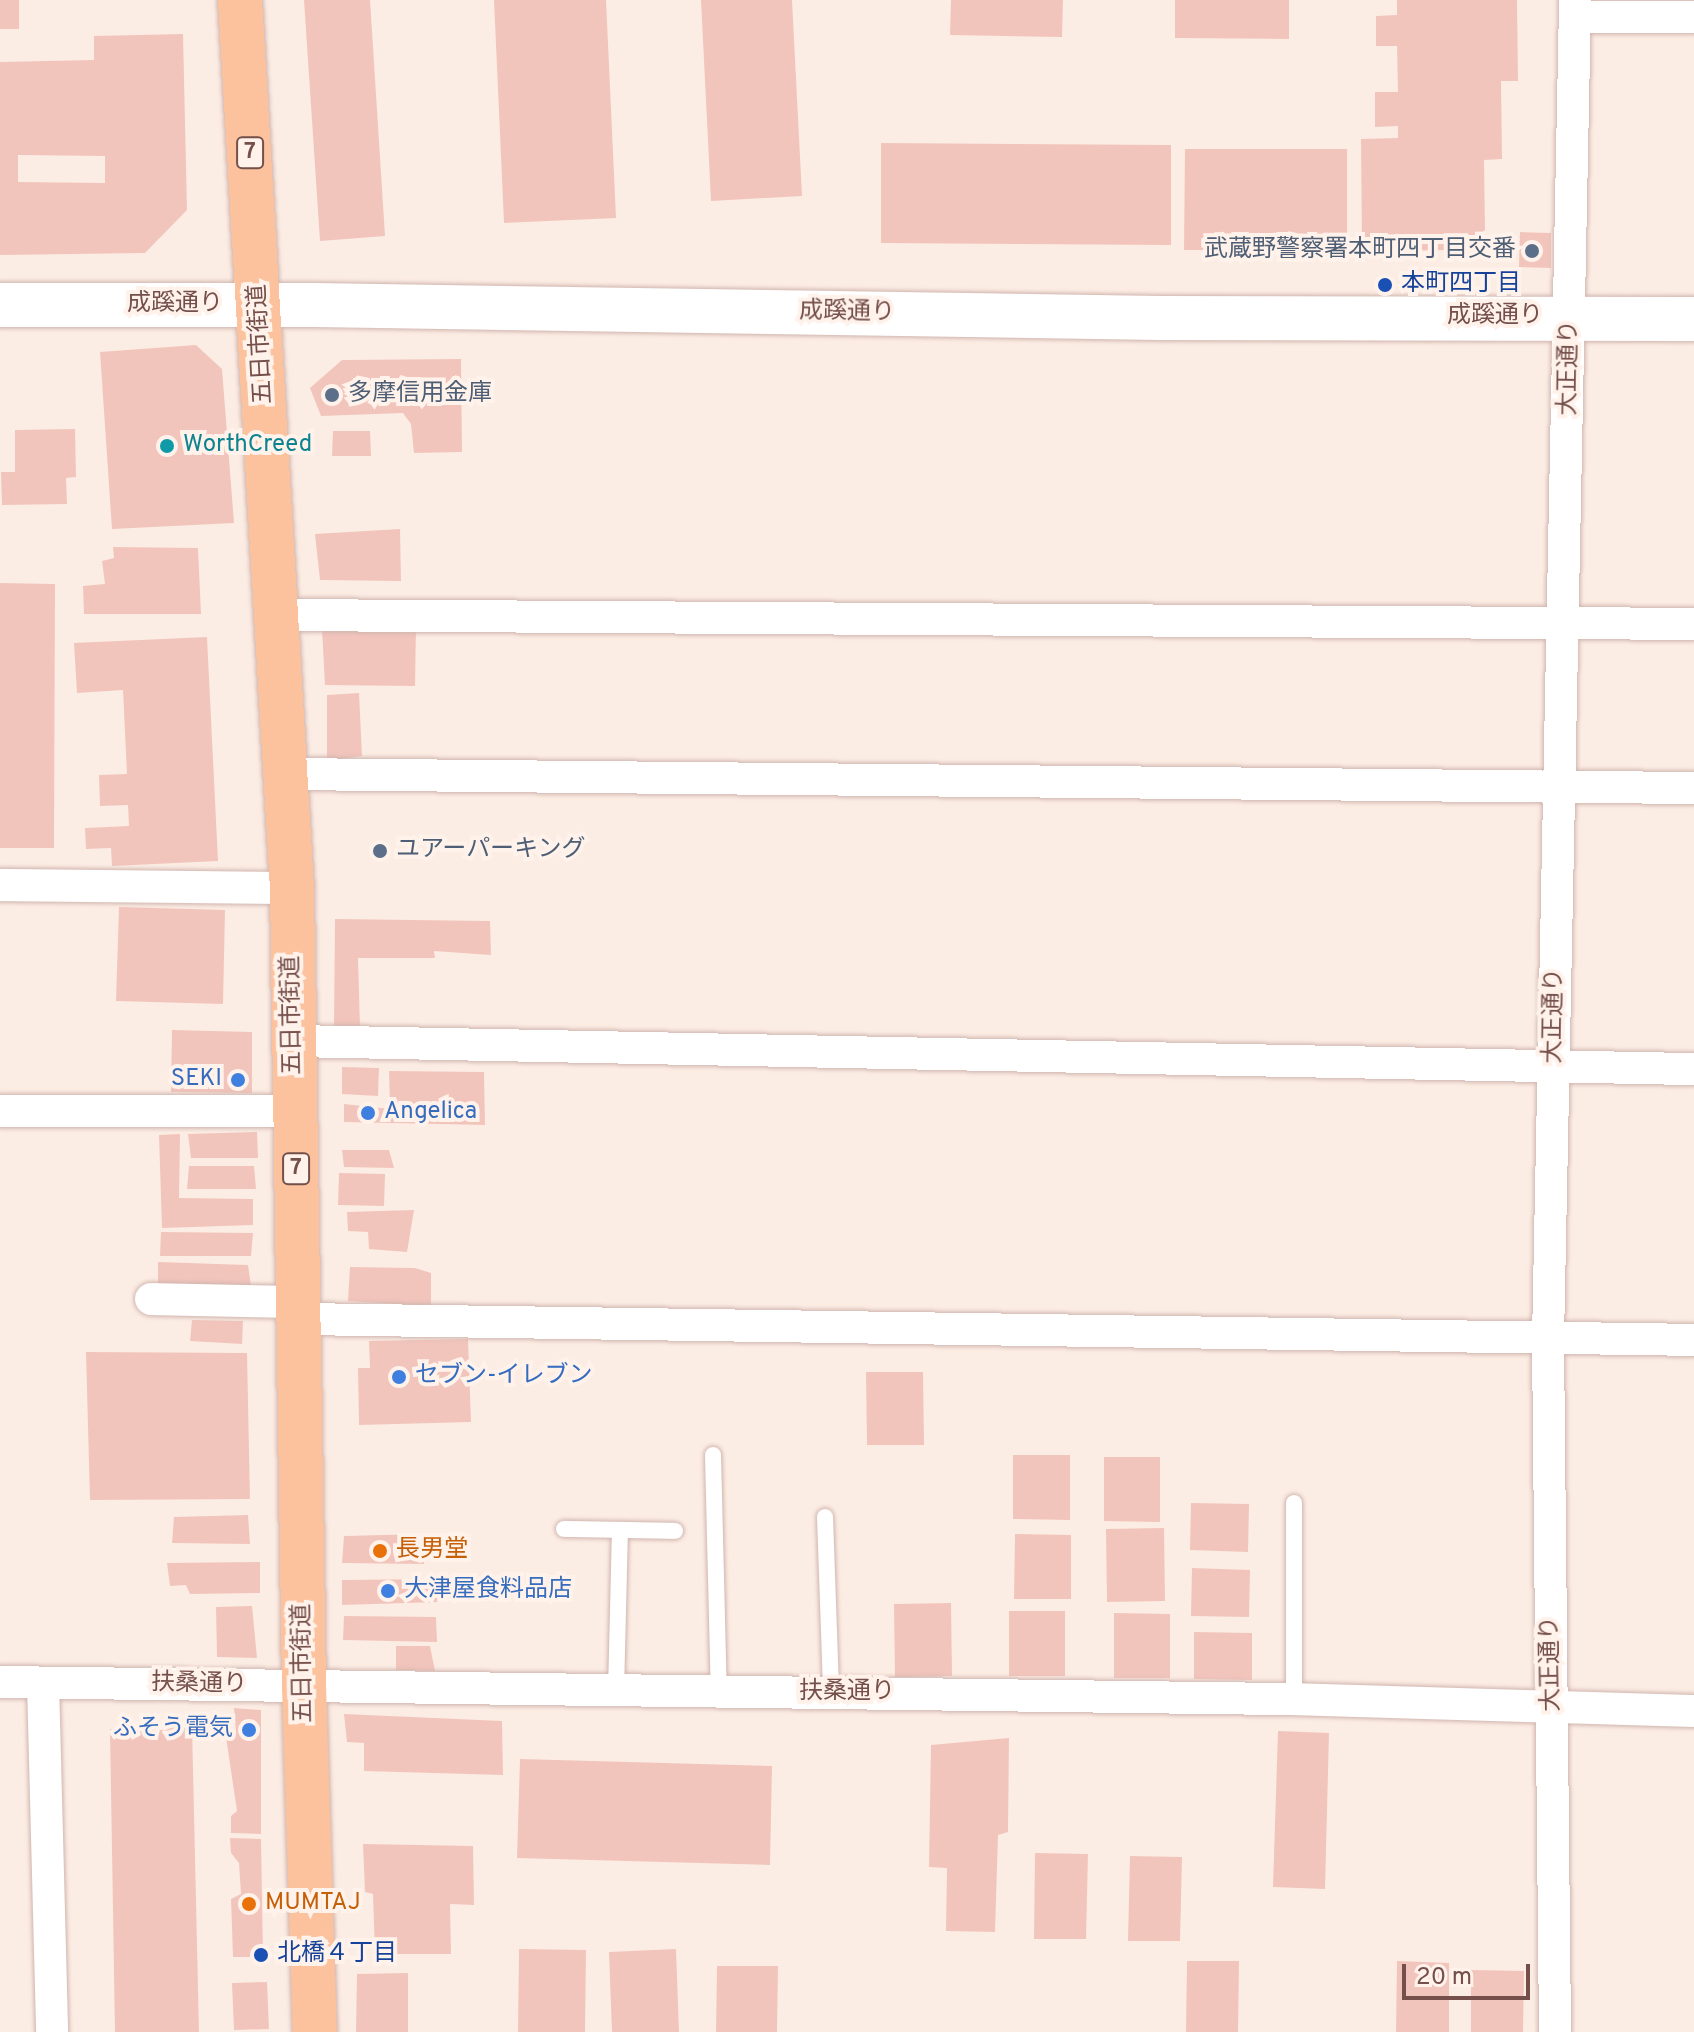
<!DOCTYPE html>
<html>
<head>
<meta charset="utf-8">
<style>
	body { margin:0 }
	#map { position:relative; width:1694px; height:2032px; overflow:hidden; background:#fcede4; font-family:Overpass,"Noto Sans JP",sans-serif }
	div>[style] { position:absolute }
	.building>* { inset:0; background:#f2c5bc }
	.roads { filter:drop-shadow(0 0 2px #d0b5ae) drop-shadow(0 0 2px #d0b5ae) }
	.lane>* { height:16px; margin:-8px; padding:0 8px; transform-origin:8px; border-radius:8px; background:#fff }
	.street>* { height:32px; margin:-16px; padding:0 16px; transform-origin:16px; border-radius:16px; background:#fff }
	.secondary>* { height:44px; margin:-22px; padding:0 22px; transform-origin:22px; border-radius:22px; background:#fff }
	.primary>* { height:44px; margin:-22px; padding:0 22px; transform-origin:22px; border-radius:22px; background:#fbc29d }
	.dots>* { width:22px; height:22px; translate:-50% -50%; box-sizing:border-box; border:4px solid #fff2eb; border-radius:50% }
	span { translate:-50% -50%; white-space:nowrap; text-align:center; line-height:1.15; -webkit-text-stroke:8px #fff2eb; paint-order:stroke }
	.shield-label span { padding:2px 6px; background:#fff2eb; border:2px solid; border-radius:6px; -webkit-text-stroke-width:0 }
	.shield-label { font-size:22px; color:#754f4a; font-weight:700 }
	.service-label { font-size:24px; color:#4e5e75 }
	.right { translate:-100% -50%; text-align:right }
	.left { translate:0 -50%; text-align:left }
	.transit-label { font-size:24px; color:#164399 }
	.street-label { font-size:24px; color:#754f4a }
	.culture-label { font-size:24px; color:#0d838f }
	.shop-label { font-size:24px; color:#366cbe }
	.food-label { font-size:24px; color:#c56008 }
	.scale { position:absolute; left:1402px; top:1964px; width:128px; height:36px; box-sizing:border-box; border:4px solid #754f4a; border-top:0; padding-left:10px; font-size:24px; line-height:28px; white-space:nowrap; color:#754f4a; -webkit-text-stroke:6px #fff2eb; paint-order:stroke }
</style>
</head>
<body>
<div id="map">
	<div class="building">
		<i style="clip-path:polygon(0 0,19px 0,19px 29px,0 29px)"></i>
		<i style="clip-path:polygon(304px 0,370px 0,385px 236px,320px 241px)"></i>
		<i style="clip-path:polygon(494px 0,606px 0,616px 218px,504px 223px)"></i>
		<i style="clip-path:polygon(701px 0,792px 0,802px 196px,711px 201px)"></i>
		<i style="clip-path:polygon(951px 0,1063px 0,1062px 37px,950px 35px)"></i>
		<i style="clip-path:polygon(1175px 0,1289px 0,1289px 39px,1175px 38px)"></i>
		<i style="clip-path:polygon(1397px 0,1517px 0,1518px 81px,1501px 81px,1502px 159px,1484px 160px,1485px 230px,1454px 250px,1362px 251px,1361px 139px,1398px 138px,1398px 126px,1375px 127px,1375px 92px,1398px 92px,1397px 46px,1376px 46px,1376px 16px,1397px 15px)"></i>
		<i style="clip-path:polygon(evenodd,183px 34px,187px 210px,145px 253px,0 255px,0 62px,94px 60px,94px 36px,183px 34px,18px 155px,105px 156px,105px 183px,18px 182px,18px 155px)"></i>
		<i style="clip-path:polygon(881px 143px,1171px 145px,1171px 245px,881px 243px)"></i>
		<i style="clip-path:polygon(1185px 149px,1347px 149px,1347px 250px,1184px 250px)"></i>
		<i style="clip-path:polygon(1520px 232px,1551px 233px,1551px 268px,1519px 267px)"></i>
		<i style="clip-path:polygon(196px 345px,222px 369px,234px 523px,112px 529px,100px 352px)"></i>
		<i style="clip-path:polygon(461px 359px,462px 452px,414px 453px,411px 424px,403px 413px,321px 416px,310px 388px,342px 360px)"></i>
		<i style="clip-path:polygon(75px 429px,76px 477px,66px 478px,67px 504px,2px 505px,1px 472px,15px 472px,15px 430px)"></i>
		<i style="clip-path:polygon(333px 431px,370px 431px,371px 456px,332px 456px)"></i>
		<i style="clip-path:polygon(400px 529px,401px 581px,320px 580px,315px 534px)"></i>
		<i style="clip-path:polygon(113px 547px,198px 548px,201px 614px,84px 614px,83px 586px,105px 584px,102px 561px,114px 558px)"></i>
		<i style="clip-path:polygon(0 583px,55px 584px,54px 848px,0 848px)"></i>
		<i style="clip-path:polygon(416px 627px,415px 686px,325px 685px,322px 629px)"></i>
		<i style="clip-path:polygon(207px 637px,218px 861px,112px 866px,111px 848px,86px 849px,85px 828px,129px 826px,128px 805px,100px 806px,99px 775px,127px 774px,123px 690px,77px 693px,74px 643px)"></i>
		<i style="clip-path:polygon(359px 693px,362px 756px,327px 761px,327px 695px)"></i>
		<i style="clip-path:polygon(119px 907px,225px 910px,223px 1004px,116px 1001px)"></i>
		<i style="clip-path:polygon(335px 919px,490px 921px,491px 955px,434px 951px,435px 958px,358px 958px,360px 1028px,334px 1027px)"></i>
		<i style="clip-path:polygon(172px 1030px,252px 1032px,252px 1093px,171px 1092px)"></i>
		<i style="clip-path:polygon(342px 1067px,379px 1068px,378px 1096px,342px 1094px)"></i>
		<i style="clip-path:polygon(389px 1071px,484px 1072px,485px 1125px,344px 1122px,344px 1104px,390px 1109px)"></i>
		<i style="clip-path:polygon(257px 1132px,258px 1158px,191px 1158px,188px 1134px)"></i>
		<i style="clip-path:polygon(180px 1134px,179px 1198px,253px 1199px,253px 1225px,162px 1228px,159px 1135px)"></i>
		<i style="clip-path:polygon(342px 1150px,389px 1150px,394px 1168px,344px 1167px)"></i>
		<i style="clip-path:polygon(189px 1166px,254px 1166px,256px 1189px,187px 1189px)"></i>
		<i style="clip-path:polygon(339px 1173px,385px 1174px,384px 1206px,338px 1205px)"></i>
		<i style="clip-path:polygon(414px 1210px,407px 1252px,369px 1249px,368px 1232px,348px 1231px,347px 1212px)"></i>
		<i style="clip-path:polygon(161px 1232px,253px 1233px,251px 1256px,160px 1256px)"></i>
		<i style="clip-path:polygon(158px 1262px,248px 1265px,251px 1286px,158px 1287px)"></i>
		<i style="clip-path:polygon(350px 1267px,415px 1268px,431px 1273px,431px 1306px,348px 1301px)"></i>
		<i style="clip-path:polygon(192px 1320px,243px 1321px,242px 1344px,190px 1341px)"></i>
		<i style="clip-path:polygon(468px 1339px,471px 1422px,359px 1425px,358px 1368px,370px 1368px,369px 1341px)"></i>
		<i style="clip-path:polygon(86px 1352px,247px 1353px,250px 1499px,90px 1500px)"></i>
		<i style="clip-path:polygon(866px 1372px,923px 1372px,924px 1445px,867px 1445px)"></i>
		<i style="clip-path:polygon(1013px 1455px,1070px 1455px,1070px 1520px,1013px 1519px)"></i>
		<i style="clip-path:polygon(1104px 1457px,1160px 1457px,1160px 1522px,1104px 1521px)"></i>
		<i style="clip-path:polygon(1191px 1503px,1249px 1504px,1248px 1552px,1190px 1550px)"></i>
		<i style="clip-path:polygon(248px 1515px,250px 1544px,172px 1543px,174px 1517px)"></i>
		<i style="clip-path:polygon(1164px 1528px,1165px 1601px,1107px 1602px,1106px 1529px)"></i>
		<i style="clip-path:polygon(423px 1534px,424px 1564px,342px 1563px,344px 1536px)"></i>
		<i style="clip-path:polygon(1015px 1534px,1071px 1535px,1071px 1599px,1014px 1599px)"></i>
		<i style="clip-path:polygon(260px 1562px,260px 1593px,190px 1594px,186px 1585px,170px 1586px,167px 1563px)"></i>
		<i style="clip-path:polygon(1192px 1568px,1250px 1570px,1249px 1617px,1191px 1616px)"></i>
		<i style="clip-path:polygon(436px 1579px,438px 1602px,342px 1605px,342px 1580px)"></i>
		<i style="clip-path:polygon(951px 1603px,952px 1676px,895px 1677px,894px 1604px)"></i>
		<i style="clip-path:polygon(252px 1606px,257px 1658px,217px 1657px,216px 1607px)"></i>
		<i style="clip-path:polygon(1009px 1611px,1065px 1611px,1065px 1676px,1009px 1676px)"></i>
		<i style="clip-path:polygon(1114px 1613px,1170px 1614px,1170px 1678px,1114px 1678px)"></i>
		<i style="clip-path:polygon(344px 1616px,436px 1617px,437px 1642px,343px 1640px)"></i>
		<i style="clip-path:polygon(1194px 1632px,1252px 1633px,1252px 1680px,1194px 1679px)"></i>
		<i style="clip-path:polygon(396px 1646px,430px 1646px,435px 1671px,396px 1670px)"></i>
		<i style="clip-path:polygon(234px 1708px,261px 1710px,261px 1834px,231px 1833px,231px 1816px,237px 1811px,226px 1737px,236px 1731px)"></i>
		<i style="clip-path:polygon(344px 1714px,502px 1721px,503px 1775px,364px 1771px,364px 1743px,347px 1742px)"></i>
		<i style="clip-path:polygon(192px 1726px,199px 2032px,115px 2032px,110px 1729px)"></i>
		<i style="clip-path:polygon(1278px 1731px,1329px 1733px,1325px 1889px,1273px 1887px)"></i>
		<i style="clip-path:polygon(1009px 1738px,1008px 1832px,998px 1835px,995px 1932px,946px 1931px,947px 1868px,929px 1867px,931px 1745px)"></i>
		<i style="clip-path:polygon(520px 1759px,772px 1766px,770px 1865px,517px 1858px)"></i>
		<i style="clip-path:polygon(230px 1838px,261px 1839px,263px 1957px,233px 1957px,231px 1899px,241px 1894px,239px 1863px,231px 1853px)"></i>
		<i style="clip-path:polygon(363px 1844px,473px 1846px,474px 1905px,450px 1904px,451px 1954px,375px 1954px,373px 1894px,365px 1892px)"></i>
		<i style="clip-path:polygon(1035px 1853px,1088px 1854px,1086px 1939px,1034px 1939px)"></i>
		<i style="clip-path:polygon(1130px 1856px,1182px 1857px,1180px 1941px,1128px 1941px)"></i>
		<i style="clip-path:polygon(519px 1949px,586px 1950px,585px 2032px,518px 2032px)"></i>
		<i style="clip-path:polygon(676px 1949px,679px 2032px,612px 2032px,609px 1952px)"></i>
		<i style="clip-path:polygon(1187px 1961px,1239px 1961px,1238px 2032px,1186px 2032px)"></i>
		<i style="clip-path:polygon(1397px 1961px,1449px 1963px,1449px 2032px,1396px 2032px)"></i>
		<i style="clip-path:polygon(717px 1966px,778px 1966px,777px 2032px,716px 2032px)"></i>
		<i style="clip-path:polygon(1471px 1970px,1524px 1971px,1523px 2032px,1471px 2032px)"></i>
		<i style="clip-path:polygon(408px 1973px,408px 2032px,356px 2032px,357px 1974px)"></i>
		<i style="clip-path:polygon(267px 1982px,269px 2029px,234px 2030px,232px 1983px)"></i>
	</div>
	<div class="roads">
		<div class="lane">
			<i style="left:713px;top:1455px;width:238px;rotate:88.6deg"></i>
			<i style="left:1294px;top:1503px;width:196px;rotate:90deg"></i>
			<i style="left:825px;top:1517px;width:176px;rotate:88deg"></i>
			<i style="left:564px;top:1529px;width:111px;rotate:1deg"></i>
			<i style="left:616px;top:1692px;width:162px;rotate:-88.6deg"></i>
		</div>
		<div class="street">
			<i style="left:1575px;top:17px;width:119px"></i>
			<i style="left:277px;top:615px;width:1417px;rotate:0.36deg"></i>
			<i style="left:285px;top:774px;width:1409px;rotate:0.57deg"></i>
			<i style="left:0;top:885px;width:292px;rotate:0.6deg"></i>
			<i style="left:294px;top:1041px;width:1400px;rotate:1.15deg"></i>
			<i style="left:0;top:1111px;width:295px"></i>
			<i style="left:151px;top:1299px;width:149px;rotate:1.2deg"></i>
			<i style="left:301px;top:1319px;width:1393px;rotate:0.86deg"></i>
			<i style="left:0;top:1682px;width:1289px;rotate:0.76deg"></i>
			<i style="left:1289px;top:1699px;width:405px;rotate:1.7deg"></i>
			<i style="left:43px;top:1683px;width:349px;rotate:88.5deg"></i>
			<i style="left:1555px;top:2032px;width:693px;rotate:-90.58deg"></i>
			<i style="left:1548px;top:1339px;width:1339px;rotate:-88.84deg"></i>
		</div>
		<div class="secondary">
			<i style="left:0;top:305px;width:315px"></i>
			<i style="left:315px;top:305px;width:845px;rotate:0.88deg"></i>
			<i style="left:1160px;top:318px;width:534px;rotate:0.11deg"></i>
		</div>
		<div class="primary">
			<i style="left:240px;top:0;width:890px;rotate:86.65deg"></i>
			<i style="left:292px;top:888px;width:799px;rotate:89.14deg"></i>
			<i style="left:304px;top:1687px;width:345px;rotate:88.2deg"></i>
		</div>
	</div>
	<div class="dots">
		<i style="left:1532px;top:251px;background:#5c6f8a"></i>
		<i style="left:1385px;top:285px;background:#1a4fb4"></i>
		<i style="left:332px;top:395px;background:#5c6f8a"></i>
		<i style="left:167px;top:446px;background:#0f9aa8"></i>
		<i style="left:380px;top:851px;background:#5c6f8a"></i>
		<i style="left:238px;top:1080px;background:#3f7fe0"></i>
		<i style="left:368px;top:1113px;background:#3f7fe0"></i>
		<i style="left:399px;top:1377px;background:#3f7fe0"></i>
		<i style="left:380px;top:1551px;background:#e8710a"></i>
		<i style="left:388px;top:1591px;background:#3f7fe0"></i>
		<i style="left:249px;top:1730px;background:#3f7fe0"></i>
		<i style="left:249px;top:1904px;background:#e8710a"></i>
		<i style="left:261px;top:1955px;background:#1a4fb4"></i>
	</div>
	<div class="shield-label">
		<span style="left:250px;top:153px">7</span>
		<span style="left:296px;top:1169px">7</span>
	</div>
	<div class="service-label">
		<span class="right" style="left:1516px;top:251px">武蔵野警察署本町四丁目交番</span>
		<span class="left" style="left:348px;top:395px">多摩信用金庫</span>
		<span class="left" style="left:396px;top:851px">ユアーパーキング</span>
	</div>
	<div class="transit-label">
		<span class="left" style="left:1401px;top:285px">本町四丁目</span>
		<span class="left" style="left:277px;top:1955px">北橋４丁目</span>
	</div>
	<div class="street-label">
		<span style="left:175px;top:305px">成蹊通り</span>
		<span style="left:847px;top:313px;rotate:1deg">成蹊通り</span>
		<span style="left:1495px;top:317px">成蹊通り</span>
		<span style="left:262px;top:344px;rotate:-93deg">五日市街道</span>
		<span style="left:1570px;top:368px;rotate:-89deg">大正通り</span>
		<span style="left:293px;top:1015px;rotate:-91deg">五日市街道</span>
		<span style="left:1555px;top:1016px;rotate:-89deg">大正通り</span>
		<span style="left:304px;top:1663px;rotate:-91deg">五日市街道</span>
		<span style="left:1552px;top:1664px;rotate:-91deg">大正通り</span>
		<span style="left:199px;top:1685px;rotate:1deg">扶桑通り</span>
		<span style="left:847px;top:1693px">扶桑通り</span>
	</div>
	<div class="culture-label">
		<span class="left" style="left:183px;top:446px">WorthCreed</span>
	</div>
	<div class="shop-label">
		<span class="right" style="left:222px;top:1080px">SEKI</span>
		<span class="left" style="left:384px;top:1113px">Angelica</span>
		<span class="left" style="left:415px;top:1377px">セブン-イレブン</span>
		<span class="left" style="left:404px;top:1591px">大津屋食料品店</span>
		<span class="right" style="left:233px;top:1730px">ふそう電気</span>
	</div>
	<div class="food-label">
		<span class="left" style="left:396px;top:1551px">長男堂</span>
		<span class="left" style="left:265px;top:1904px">MUMTAJ</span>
	</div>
	<div class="scale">20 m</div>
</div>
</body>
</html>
